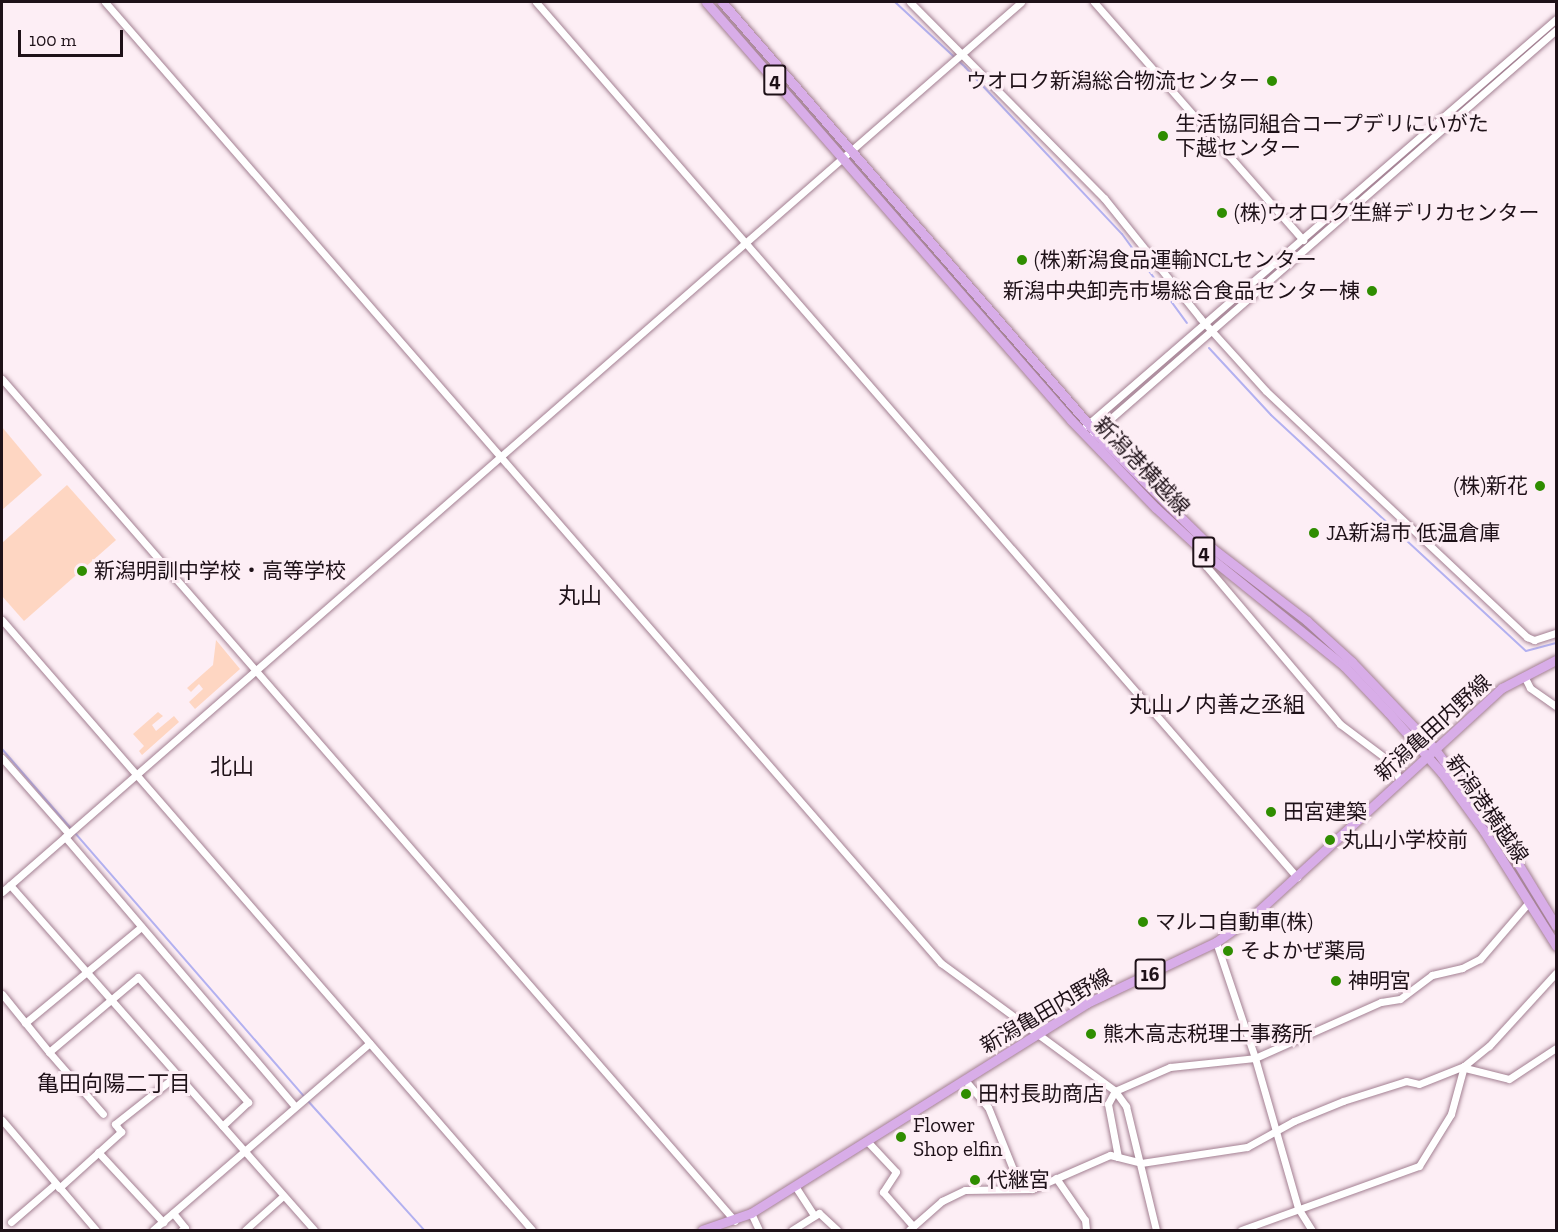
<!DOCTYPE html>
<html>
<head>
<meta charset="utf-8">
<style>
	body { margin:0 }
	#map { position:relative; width:1558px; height:1232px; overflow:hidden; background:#fdeef5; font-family:"Zilla Slab","Noto Sans JP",serif }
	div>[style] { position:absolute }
	.green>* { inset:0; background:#fed6c2 }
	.stream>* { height:2px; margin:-1px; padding:0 1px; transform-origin:1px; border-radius:1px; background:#b3b1f0 }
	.roads { filter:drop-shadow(0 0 2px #a38092) drop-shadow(0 0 2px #a38092) }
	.minor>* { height:7px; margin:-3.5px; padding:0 3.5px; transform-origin:3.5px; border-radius:3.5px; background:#fff }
	.major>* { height:9px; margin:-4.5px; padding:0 4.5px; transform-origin:4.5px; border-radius:4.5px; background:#d8ade8 }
	.dots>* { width:16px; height:16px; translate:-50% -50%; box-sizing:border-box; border:3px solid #fdeef5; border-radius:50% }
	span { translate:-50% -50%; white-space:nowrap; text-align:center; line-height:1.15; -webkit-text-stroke:6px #fdeef5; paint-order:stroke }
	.shield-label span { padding:2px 4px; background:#fdeef5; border:2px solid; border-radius:4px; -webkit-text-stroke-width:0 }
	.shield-label { font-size:20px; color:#1e1118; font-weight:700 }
	.poi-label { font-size:21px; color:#1e1118 }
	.right { translate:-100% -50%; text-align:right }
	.left { translate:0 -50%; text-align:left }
	.street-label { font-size:21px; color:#1e1118 }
	.neighbourhood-label { font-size:22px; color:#1e1118 }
	.frame { position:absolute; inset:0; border:3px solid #1e1118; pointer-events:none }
	.scale { position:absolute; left:18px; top:30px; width:105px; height:27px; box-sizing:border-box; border:3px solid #1e1118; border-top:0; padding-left:8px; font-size:18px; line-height:21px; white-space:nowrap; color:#1e1118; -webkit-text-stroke:4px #fdeef5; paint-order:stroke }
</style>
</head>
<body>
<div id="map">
	<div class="green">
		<i style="clip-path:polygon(2px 427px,42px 475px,2px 510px)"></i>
		<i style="clip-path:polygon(67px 485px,116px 540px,24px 621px,2px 596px,2px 543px)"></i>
		<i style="clip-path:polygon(216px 640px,240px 669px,195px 709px,189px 702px,203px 689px,199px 684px,191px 692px,187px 688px,213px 665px)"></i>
		<i style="clip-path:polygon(158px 712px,163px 716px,152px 725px,156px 731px,174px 716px,179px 722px,142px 755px,139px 751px,144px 746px,133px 734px)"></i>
	</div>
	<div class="stream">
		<i style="left:895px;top:2px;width:96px;rotate:42.9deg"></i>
		<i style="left:965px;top:67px;width:229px;rotate:46.8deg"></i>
		<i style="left:1122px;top:234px;width:110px;rotate:53.9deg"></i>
		<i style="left:1209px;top:348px;width:91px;rotate:47.2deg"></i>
		<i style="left:1271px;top:415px;width:347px;rotate:42.8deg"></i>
		<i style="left:1526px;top:651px;width:31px;rotate:-15deg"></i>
		<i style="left:2px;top:749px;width:460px;rotate:49deg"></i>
		<i style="left:308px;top:1101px;width:173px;rotate:48deg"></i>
	</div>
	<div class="roads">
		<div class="minor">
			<i style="left:105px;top:2px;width:1274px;rotate:48.98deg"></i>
			<i style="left:941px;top:963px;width:216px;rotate:36.3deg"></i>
			<i style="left:1115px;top:1091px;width:19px;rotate:54deg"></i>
			<i style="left:1126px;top:1106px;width:128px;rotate:76.4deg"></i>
			<i style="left:536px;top:2px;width:1160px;rotate:48.99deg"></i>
			<i style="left:910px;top:2px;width:276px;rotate:45.3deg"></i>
			<i style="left:1104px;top:198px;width:154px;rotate:51.3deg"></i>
			<i style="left:1200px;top:318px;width:98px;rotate:47.9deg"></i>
			<i style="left:1266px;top:391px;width:359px;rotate:43.3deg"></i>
			<i style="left:1527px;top:637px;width:8px;rotate:23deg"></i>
			<i style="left:1534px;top:640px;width:23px;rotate:-18deg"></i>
			<i style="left:1094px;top:2px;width:317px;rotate:48.7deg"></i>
			<i style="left:2px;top:379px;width:1116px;rotate:48.96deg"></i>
			<i style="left:1086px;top:426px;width:622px;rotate:-40.89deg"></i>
			<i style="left:1093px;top:434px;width:614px;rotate:-41.11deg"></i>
			<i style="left:1207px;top:555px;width:11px;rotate:95deg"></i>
			<i style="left:1206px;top:566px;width:207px;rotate:49.7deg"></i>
			<i style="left:1340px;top:724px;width:65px;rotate:36.9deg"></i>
			<i style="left:1392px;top:763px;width:20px;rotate:66deg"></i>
			<i style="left:2px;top:620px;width:808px;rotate:49.01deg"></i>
			<i style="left:1524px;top:676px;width:13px;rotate:63deg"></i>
			<i style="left:1530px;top:688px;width:32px;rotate:35deg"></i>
			<i style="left:2px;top:758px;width:101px;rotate:48.6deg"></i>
			<i style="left:65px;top:837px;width:354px;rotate:49.5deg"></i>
			<i style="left:10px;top:885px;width:460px;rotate:48.6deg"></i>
			<i style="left:2px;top:892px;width:1353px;rotate:-41.13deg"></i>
			<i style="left:1216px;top:942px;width:122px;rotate:71.4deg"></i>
			<i style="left:1255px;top:1058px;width:156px;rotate:74deg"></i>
			<i style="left:1298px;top:1208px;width:26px;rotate:58deg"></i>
			<i style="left:2px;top:994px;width:75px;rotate:51deg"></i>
			<i style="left:49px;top:1052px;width:116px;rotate:-40.1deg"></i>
			<i style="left:138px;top:977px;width:167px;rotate:48.7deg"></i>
			<i style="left:248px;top:1102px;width:35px;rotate:137deg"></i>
			<i style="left:25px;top:1023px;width:151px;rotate:-39.6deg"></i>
			<i style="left:49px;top:1052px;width:82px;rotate:48.9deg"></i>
			<i style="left:1465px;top:1068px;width:45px;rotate:14deg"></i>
			<i style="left:1509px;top:1079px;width:56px;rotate:-33.4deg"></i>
			<i style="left:965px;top:1080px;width:35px;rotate:50deg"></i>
			<i style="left:988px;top:1107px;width:88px;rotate:68.1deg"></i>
			<i style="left:2px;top:1120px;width:145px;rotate:49.5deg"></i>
			<i style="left:867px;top:1141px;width:42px;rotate:46.9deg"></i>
			<i style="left:896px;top:1172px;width:24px;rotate:123deg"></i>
			<i style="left:883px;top:1192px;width:45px;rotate:48.6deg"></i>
			<i style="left:98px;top:1152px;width:96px;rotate:47.1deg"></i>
			<i style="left:1118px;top:1157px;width:54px;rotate:-100.7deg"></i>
			<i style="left:1108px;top:1104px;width:15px;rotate:-62deg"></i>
			<i style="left:1115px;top:1091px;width:60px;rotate:-23.6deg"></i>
			<i style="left:1170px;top:1067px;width:85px;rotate:-6deg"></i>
			<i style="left:1255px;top:1058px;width:138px;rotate:-24deg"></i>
			<i style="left:1381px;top:1002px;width:19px;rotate:-9deg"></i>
			<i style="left:1400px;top:999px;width:40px;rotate:-37deg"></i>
			<i style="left:1432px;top:975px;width:31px;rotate:-13deg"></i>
			<i style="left:1462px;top:968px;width:20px;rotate:-27deg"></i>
			<i style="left:1480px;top:959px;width:75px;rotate:-49.3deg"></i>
			<i style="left:1056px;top:1178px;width:51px;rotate:55.4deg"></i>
			<i style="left:1085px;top:1220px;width:10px;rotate:84deg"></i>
			<i style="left:795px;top:1186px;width:35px;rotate:57deg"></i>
			<i style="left:59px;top:1188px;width:84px;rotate:-42.1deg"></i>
			<i style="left:121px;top:1132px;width:10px;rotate:-127deg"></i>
			<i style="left:115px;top:1124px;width:79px;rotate:-38.3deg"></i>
			<i style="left:173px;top:1213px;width:19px;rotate:51deg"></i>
			<i style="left:185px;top:1228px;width:4px;rotate:146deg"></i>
			<i style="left:751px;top:1213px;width:19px;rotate:65deg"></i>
			<i style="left:11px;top:1222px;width:58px;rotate:-40.8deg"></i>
			<i style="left:153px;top:1230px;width:286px;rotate:-40.8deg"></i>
			<i style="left:245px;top:1230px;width:51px;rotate:-41.8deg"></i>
			<i style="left:792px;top:1230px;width:32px;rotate:-32deg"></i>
			<i style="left:819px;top:1213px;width:25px;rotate:43deg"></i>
			<i style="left:909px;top:1230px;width:44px;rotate:-41.3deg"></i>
			<i style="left:942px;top:1201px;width:25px;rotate:-26deg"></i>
			<i style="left:965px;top:1190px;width:67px;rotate:-0.9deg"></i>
			<i style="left:1032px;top:1189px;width:85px;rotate:-23.6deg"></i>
			<i style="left:1110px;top:1155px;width:32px;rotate:14deg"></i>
			<i style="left:1141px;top:1163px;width:107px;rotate:-8.6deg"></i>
			<i style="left:1247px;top:1147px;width:54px;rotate:-29deg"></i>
			<i style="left:1294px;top:1121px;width:53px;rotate:-22.2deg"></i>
			<i style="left:1343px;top:1101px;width:66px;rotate:-17.6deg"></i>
			<i style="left:1406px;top:1081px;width:13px;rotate:13deg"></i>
			<i style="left:1419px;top:1084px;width:48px;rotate:-21.8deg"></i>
			<i style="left:1464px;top:1066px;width:32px;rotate:-39deg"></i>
			<i style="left:1489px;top:1046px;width:99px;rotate:-47.5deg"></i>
			<i style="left:1241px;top:1230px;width:189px;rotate:-19.8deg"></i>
			<i style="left:1419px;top:1166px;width:61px;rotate:-58.4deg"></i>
			<i style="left:1451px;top:1114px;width:50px;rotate:-74.8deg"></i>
		</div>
		<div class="major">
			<i style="left:706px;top:2px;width:555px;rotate:48.87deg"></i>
			<i style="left:1071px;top:420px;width:122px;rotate:46deg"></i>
			<i style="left:1156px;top:508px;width:69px;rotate:42.7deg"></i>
			<i style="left:1207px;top:555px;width:176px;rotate:39deg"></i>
			<i style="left:1344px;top:666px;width:64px;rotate:46.3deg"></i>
			<i style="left:1388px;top:712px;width:81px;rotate:48.5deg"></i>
			<i style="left:1442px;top:773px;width:72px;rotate:54.1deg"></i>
			<i style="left:1484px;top:831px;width:136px;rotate:57.9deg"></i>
			<i style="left:722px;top:2px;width:584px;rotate:49.03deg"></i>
			<i style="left:1105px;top:443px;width:150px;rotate:44.5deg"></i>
			<i style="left:1212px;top:548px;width:120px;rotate:37.5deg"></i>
			<i style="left:1307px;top:621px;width:61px;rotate:42.3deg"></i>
			<i style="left:1352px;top:662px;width:119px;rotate:46.4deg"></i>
			<i style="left:1434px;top:748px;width:126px;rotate:53.4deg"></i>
			<i style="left:1509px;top:849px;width:90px;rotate:58.6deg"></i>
			<i style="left:702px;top:1230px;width:52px;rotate:-19.1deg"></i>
			<i style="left:751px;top:1213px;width:396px;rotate:-32deg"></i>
			<i style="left:1087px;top:1003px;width:143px;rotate:-25.3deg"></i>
			<i style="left:1216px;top:942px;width:47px;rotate:-35.4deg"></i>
			<i style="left:1254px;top:915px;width:336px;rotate:-42.5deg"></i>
			<i style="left:1502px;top:688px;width:61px;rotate:-27.4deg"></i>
		</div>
	</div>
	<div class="dots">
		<i style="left:1272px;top:81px;background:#2f8d00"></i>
		<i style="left:1163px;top:136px;background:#2f8d00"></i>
		<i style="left:1222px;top:213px;background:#2f8d00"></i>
		<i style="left:1022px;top:260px;background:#2f8d00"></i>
		<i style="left:1372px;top:291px;background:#2f8d00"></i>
		<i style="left:1540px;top:486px;background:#2f8d00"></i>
		<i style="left:1314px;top:533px;background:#2f8d00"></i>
		<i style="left:82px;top:571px;background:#2f8d00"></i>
		<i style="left:1271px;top:812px;background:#2f8d00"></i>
		<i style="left:1330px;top:840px;background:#2f8d00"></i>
		<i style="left:1143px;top:922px;background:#2f8d00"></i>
		<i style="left:1228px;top:951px;background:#2f8d00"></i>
		<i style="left:1336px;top:981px;background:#2f8d00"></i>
		<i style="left:1091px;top:1034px;background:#2f8d00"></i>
		<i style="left:966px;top:1094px;background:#2f8d00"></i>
		<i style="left:901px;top:1137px;background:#2f8d00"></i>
		<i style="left:975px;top:1180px;background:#2f8d00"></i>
	</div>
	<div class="shield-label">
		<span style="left:775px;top:80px">4</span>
		<span style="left:1204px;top:552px">4</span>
		<span style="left:1150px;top:974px">16</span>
	</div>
	<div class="poi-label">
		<span class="right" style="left:1260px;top:81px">ウオロク新潟総合物流センター</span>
		<span class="left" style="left:1175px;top:136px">生活協同組合コープデリにいがた<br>下越センター</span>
		<span class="left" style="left:1234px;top:213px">(株)ウオロク生鮮デリカセンター</span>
		<span class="left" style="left:1034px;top:260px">(株)新潟食品運輸NCLセンター</span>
		<span class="right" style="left:1360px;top:291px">新潟中央卸売市場総合食品センター棟</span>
		<span class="right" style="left:1528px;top:486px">(株)新花</span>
		<span class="left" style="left:1326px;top:533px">JA新潟市 低温倉庫</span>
		<span class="left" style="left:94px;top:571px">新潟明訓中学校・高等学校</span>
		<span class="left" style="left:1283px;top:812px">田宮建築</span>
		<span class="left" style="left:1342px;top:840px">丸山小学校前</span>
		<span class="left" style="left:1155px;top:922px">マルコ自動車(株)</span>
		<span class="left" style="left:1240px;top:951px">そよかぜ薬局</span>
		<span class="left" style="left:1348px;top:981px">神明宮</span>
		<span class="left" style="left:1103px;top:1034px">熊木高志税理士事務所</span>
		<span class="left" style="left:978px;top:1094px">田村長助商店</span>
		<span class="left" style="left:913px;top:1137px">Flower<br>Shop elfin</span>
		<span class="left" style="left:987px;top:1180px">代継宮</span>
	</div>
	<div class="street-label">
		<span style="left:1142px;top:466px;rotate:46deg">新潟港横越線</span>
		<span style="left:1433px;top:728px;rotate:-42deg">新潟亀田内野線</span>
		<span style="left:1487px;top:809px;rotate:55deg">新潟港横越線</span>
		<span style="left:1046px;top:1011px;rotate:-30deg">新潟亀田内野線</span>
	</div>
	<div class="neighbourhood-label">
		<span style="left:580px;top:596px">丸山</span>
		<span style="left:1217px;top:705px">丸山ノ内善之丞組</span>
		<span style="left:232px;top:767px">北山</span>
		<span style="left:114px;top:1084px">亀田向陽二丁目</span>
	</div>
	<div class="frame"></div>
	<div class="scale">100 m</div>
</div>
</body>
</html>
